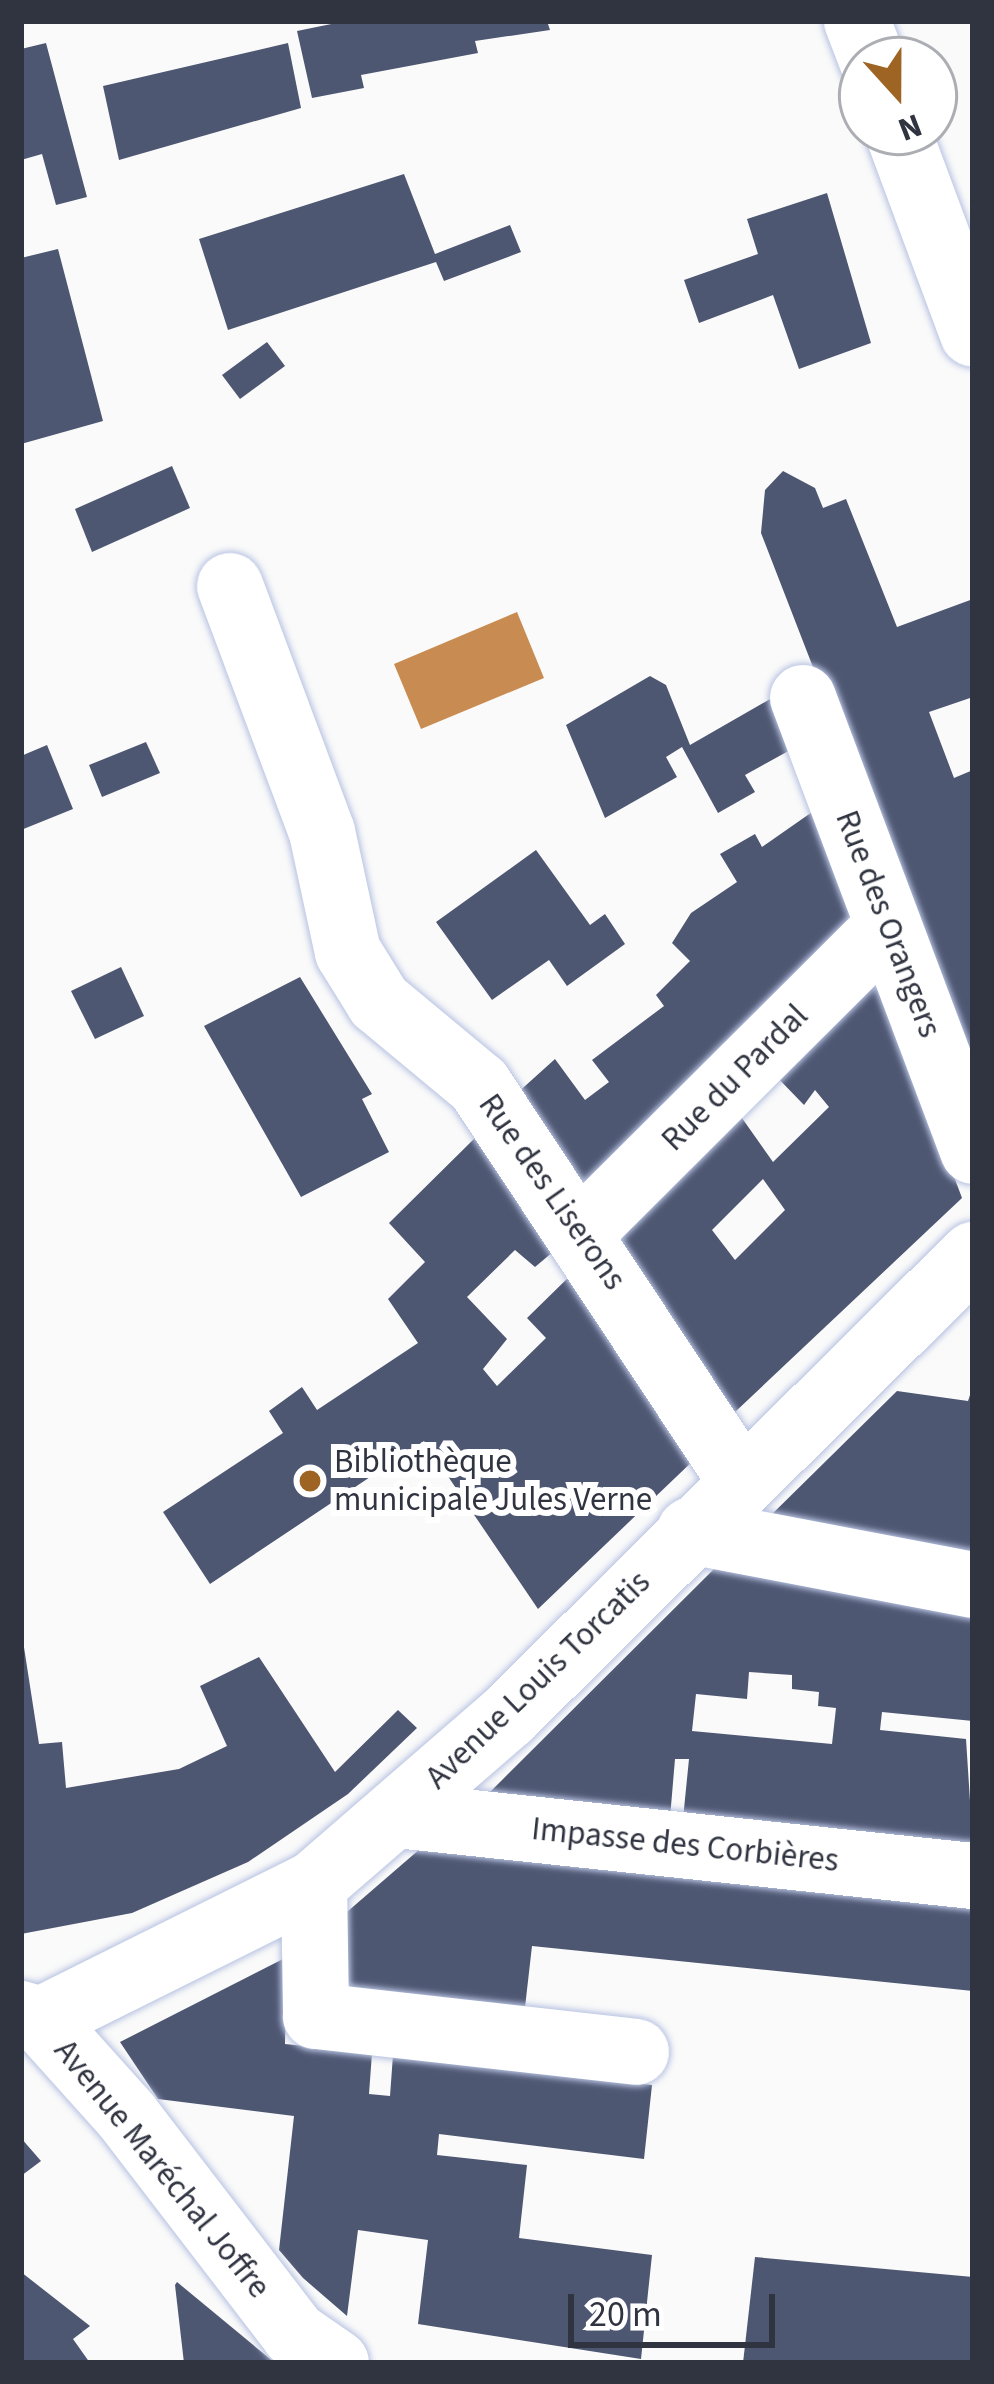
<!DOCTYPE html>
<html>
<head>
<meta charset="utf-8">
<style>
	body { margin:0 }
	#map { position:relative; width:994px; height:2384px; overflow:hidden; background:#fafafa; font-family:"Source Sans 3",sans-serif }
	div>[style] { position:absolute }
	.water>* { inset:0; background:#c88c52 }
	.building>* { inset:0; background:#4e5772 }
	.roads { filter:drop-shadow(0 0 3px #b8c3e2) drop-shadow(0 0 3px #b8c3e2) }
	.minor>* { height:66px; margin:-33px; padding:0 33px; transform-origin:33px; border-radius:33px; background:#fff }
	.dots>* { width:33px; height:33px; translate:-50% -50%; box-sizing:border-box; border:6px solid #fff; border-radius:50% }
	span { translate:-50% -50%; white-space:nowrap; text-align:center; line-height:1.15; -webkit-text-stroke:12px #fff; paint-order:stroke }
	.street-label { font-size:33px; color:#303440 }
	.poi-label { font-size:33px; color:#303440 }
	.left { translate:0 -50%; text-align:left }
	.frame { position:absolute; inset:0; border:24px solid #303440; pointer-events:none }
	.north { position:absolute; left:838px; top:36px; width:120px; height:120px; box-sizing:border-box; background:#fff; border:3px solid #acaeb3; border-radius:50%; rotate:159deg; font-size:33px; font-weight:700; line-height:48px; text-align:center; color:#303440 }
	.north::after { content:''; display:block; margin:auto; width:42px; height:54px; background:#9e6424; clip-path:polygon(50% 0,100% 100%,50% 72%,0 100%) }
	.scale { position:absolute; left:568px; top:2294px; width:207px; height:54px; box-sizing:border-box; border:6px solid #303440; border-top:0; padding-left:15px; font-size:36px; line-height:42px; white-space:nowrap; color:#303440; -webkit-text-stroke:9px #fff; paint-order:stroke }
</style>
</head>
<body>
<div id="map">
	<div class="water">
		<i style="clip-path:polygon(517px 612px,544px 678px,421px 729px,394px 664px)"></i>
	</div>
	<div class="building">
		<i style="clip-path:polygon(346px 21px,547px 21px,550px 30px,475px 41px,478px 53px,361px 75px,364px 88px,312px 98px,297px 31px)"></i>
		<i style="clip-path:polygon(46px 43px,87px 197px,56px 205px,42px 154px,21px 160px,21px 49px)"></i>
		<i style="clip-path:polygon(288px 43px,301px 108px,119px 160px,103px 86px)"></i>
		<i style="clip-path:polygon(404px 174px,435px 254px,510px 225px,521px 252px,444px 281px,436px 262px,228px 330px,199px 239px)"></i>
		<i style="clip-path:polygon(827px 193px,871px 343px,799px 369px,773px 295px,699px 323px,684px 280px,758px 254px,747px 219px)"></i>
		<i style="clip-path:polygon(58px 249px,103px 421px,21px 444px,21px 258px)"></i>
		<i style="clip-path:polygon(267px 342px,285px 366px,240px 399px,222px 375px)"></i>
		<i style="clip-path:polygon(172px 466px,190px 508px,92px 552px,75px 509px)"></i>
		<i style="clip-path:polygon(783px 471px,815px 488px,823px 508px,846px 499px,897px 627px,973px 599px,973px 697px,929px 712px,954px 778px,973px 770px,973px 1080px,761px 533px,765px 490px)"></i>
		<i style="clip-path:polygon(650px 676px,666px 685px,690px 745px,772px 698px,792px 749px,745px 775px,755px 792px,718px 813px,682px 747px,666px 757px,677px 777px,605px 818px,566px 725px)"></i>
		<i style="clip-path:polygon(146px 742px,160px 773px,102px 797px,89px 765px)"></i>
		<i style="clip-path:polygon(47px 745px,73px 809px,21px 830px,21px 756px)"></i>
		<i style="clip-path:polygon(815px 810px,855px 913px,581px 1189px,514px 1096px,555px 1059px,585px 1100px,609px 1082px,592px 1060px,664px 1006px,656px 995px,690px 961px,672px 943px,691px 913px,737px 882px,720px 854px,755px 834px,762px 847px)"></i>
		<i style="clip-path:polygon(536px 850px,590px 925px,605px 914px,625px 944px,567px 986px,549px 960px,492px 1000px,436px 922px)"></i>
		<i style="clip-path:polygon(121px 967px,144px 1016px,95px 1039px,71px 991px)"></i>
		<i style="clip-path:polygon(evenodd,879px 975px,962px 1198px,734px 1413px,612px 1235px,737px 1111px,773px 1162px,829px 1107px,815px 1090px,804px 1105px,773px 1073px,879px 975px,763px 1179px,785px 1210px,735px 1260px,712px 1230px,763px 1179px)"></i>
		<i style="clip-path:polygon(300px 977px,372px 1094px,362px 1099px,389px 1152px,301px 1197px,204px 1026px)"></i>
		<i style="clip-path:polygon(482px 1131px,560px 1246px,535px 1267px,515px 1250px,467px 1297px,507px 1339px,483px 1369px,497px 1386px,546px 1338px,527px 1318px,576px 1270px,698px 1456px,538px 1609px,424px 1441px,210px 1584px,163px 1512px,283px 1433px,269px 1411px,302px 1387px,317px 1410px,418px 1343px,388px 1299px,425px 1262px,389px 1223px)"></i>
		<i style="clip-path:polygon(973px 1386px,973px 1561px,761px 1525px,897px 1391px,968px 1401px)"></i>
		<i style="clip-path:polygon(evenodd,714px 1569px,973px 1614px,973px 1721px,882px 1712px,880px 1730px,966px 1739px,973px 1847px,683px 1819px,689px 1759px,675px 1759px,670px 1818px,487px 1795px,714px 1569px,749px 1672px,792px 1675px,792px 1689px,819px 1692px,818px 1706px,836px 1708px,832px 1744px,692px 1731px,696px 1694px,747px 1699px,749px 1672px)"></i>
		<i style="clip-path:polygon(21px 1628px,39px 1744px,62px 1742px,66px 1788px,179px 1769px,227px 1746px,200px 1686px,259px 1657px,335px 1772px,398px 1710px,417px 1728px,348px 1794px,248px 1862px,132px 1913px,21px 1934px)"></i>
		<i style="clip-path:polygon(428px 1842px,973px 1898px,973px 1991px,532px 1946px,524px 2016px,342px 1996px,340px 1918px)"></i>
		<i style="clip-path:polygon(287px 1957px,285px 2044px,372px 2053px,369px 2094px,390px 2096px,393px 2055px,652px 2085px,644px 2159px,439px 2134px,437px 2155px,527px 2165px,519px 2238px,652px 2255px,641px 2359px,418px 2324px,428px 2240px,358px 2230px,347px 2316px,303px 2278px,279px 2250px,294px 2116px,158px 2099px,120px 2042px)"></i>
		<i style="clip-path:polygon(21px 2138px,41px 2161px,21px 2176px)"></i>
		<i style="clip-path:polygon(755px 2257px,973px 2277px,973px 2363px,743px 2363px)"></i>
		<i style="clip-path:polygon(21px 2272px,90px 2326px,73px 2339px,90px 2363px,21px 2363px)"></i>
		<i style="clip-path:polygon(175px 2285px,177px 2282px,275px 2363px,184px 2363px)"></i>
	</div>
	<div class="roads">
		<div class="minor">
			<i style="left:857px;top:21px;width:42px;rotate:69deg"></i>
			<i style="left:898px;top:132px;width:215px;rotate:69.6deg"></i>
			<i style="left:230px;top:586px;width:263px;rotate:69.5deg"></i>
			<i style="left:322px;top:832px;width:123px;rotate:77.8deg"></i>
			<i style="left:348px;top:952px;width:59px;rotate:58.2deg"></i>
			<i style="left:379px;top:1002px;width:130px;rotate:39.7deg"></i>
			<i style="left:479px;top:1085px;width:473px;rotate:56.5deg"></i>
			<i style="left:803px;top:698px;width:484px;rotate:69.4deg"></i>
			<i style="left:583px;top:1230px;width:431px;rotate:-44.9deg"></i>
			<i style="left:690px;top:1531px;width:288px;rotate:10.8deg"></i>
			<i style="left:397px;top:1815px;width:579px;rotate:6.05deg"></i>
			<i style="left:314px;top:1884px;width:132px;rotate:89.1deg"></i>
			<i style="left:316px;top:2016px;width:322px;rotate:6.4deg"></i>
			<i style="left:21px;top:2014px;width:21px;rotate:17deg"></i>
			<i style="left:41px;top:2020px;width:129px;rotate:48.1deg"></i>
			<i style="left:127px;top:2116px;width:275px;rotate:52.5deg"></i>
			<i style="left:294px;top:2334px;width:51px;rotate:34.6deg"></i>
			<i style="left:41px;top:2020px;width:305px;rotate:-26.5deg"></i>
			<i style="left:314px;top:1884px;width:257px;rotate:-40.9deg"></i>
			<i style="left:508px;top:1716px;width:655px;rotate:-44.75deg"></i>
		</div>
	</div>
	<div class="dots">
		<i style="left:310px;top:1481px;background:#9e6424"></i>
	</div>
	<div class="street-label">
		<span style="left:888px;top:924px;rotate:69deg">Rue des Orangers</span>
		<span style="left:735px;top:1078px;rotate:-45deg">Rue du Pardal</span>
		<span style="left:552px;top:1192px;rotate:55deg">Rue des Liserons</span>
		<span style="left:538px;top:1680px;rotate:-44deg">Avenue Louis Torcatis</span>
		<span style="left:685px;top:1845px;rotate:6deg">Impasse des Corbières</span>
		<span style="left:162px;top:2169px;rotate:51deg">Avenue Maréchal Joffre</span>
	</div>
	<div class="poi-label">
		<span class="left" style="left:334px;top:1481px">Bibliothèque<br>municipale Jules Verne</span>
	</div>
	<div class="frame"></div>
	<div class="north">N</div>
	<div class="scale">20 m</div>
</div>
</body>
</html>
